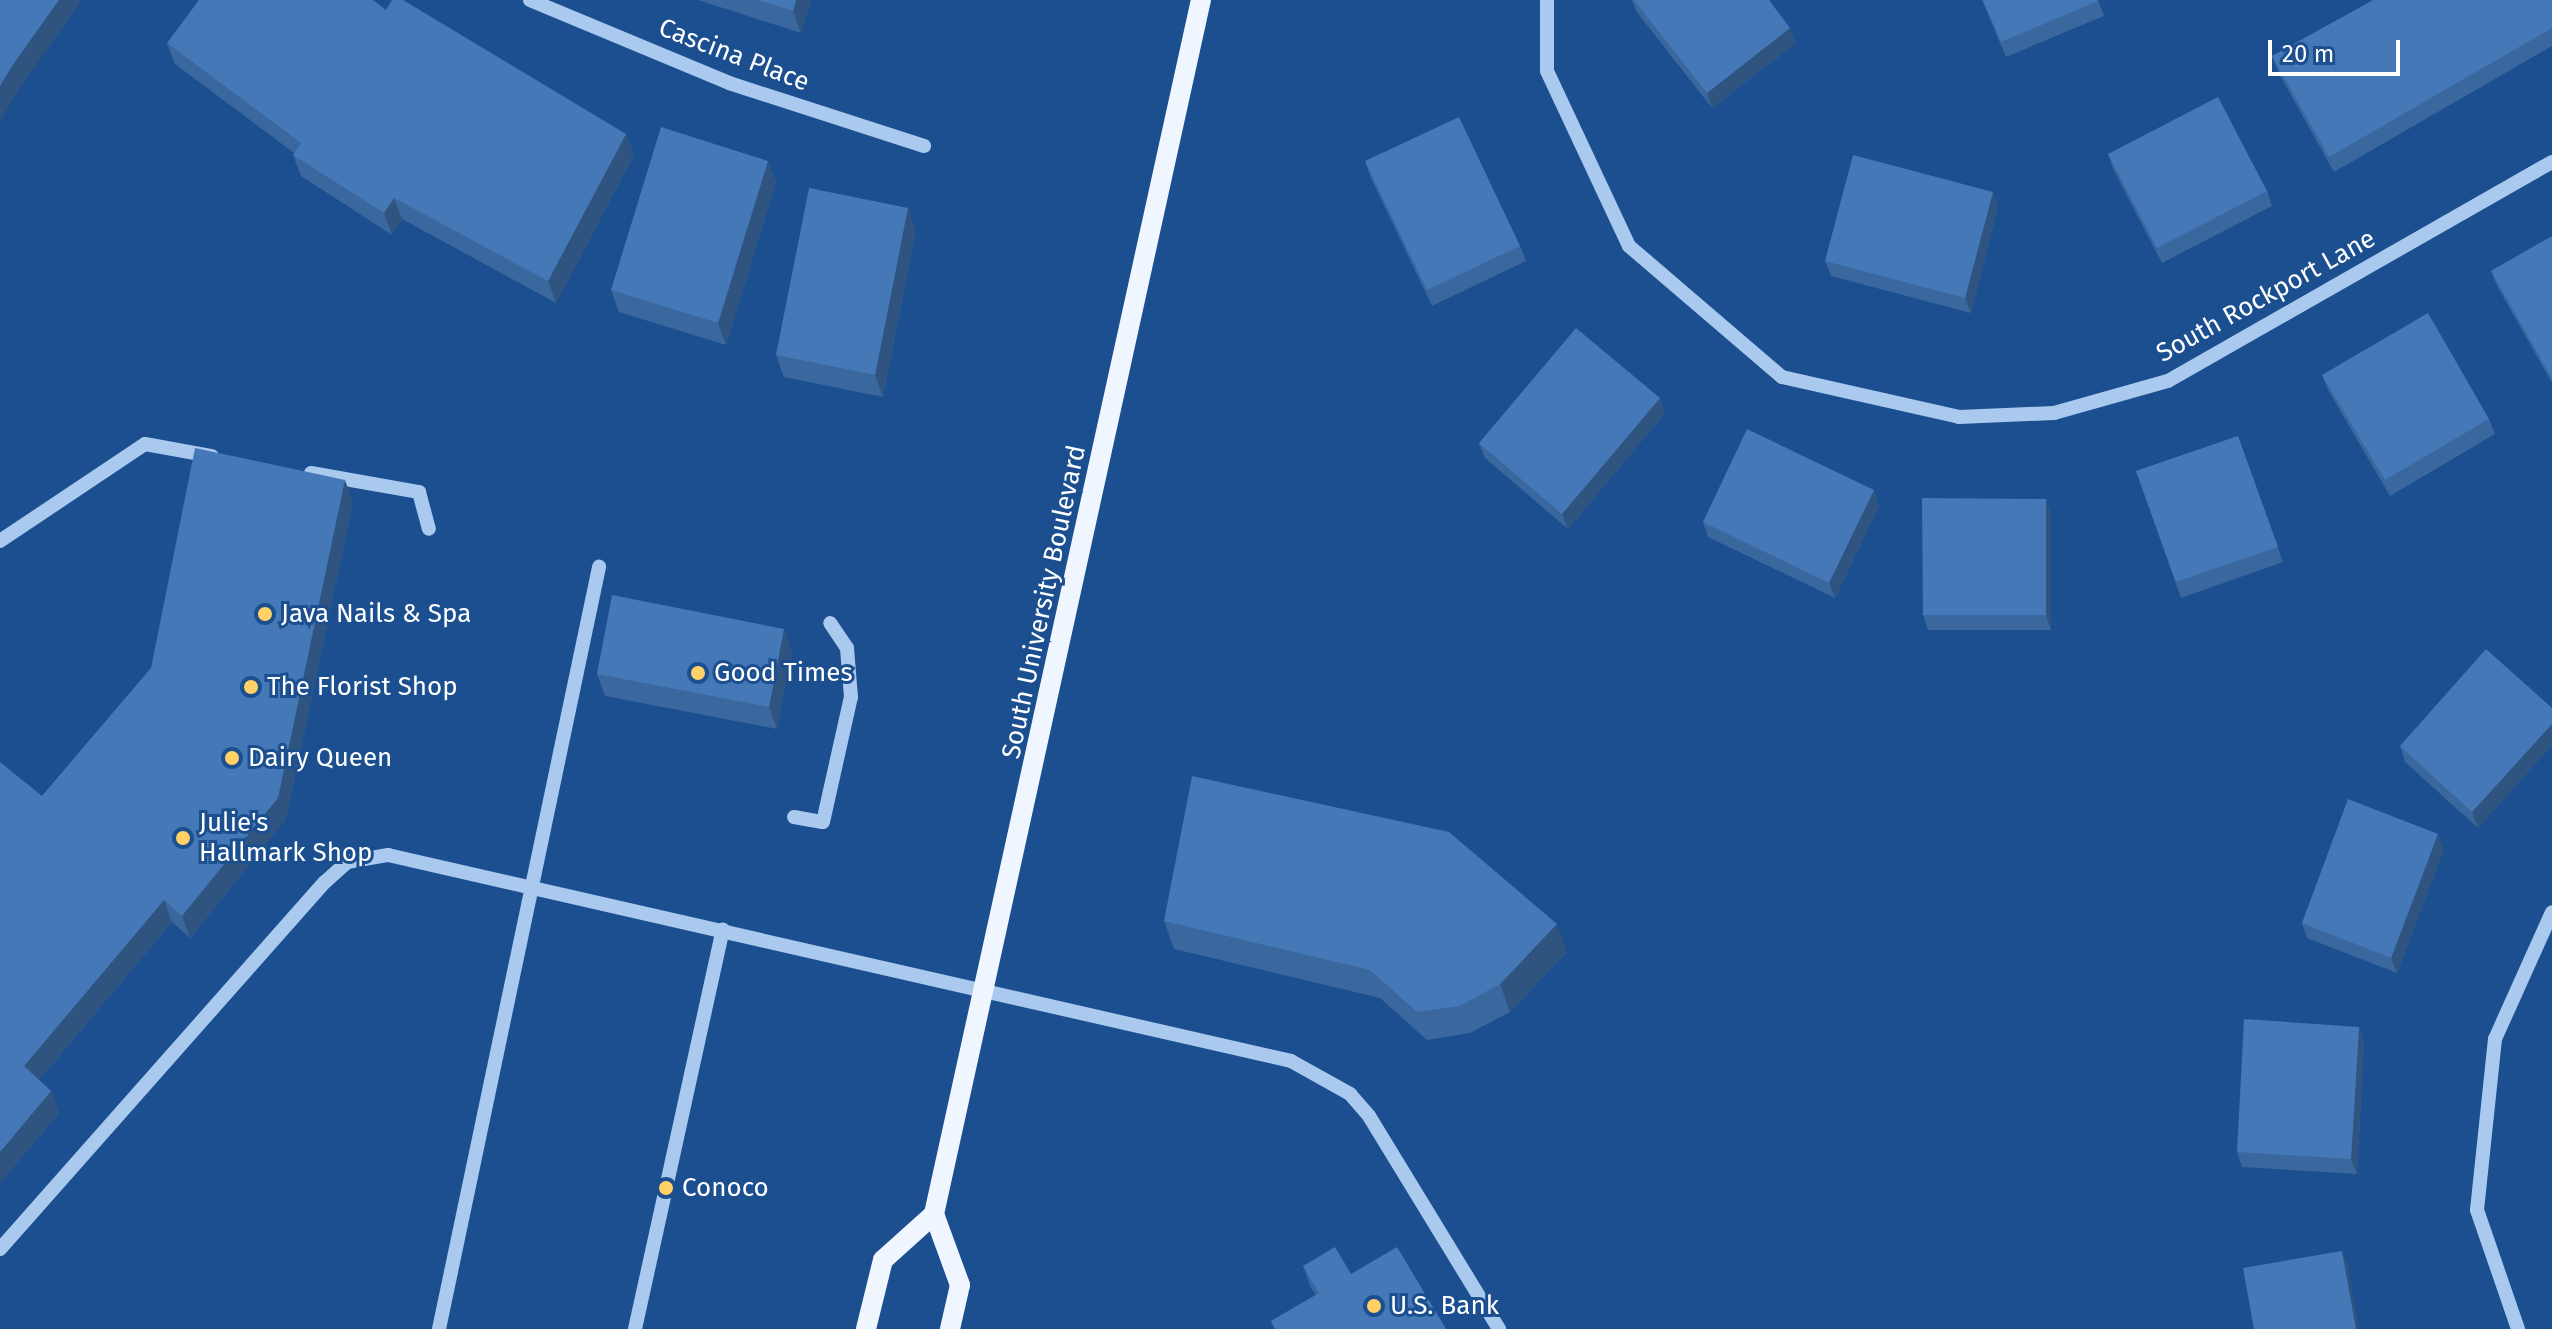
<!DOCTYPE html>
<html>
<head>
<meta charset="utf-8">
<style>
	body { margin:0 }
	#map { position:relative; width:2552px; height:1329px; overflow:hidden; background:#1b4f8f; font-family:"Fira Sans",sans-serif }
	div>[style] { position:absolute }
	.minor>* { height:14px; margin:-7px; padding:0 7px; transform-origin:7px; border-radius:7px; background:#a9c9ee }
	.major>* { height:20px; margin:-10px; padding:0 10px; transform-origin:10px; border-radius:10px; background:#f0f6ff }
	.wall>* { inset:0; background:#3a679d }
	.shaded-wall>* { inset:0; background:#305480 }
	.building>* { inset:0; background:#4478b7 }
	.dots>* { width:22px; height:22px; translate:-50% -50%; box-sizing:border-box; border:4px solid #1b4f8f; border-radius:50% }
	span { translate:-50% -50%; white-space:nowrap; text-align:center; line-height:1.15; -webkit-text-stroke:6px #1b4f8f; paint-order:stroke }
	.street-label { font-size:26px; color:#fff }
	.poi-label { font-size:26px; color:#fff }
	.left { translate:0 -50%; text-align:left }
	.scale { position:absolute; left:2268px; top:40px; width:132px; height:36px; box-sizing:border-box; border:4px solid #fff; border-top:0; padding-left:10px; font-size:24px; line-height:28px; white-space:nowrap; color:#fff; -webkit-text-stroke:6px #1b4f8f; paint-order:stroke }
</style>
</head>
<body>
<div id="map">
	<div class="minor">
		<i style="left:530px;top:0;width:216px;rotate:22.6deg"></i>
		<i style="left:729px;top:83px;width:205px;rotate:17.9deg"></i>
		<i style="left:1547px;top:0;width:71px;rotate:90deg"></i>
		<i style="left:1547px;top:71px;width:193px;rotate:64.9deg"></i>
		<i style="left:1629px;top:246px;width:201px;rotate:40.6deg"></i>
		<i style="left:1782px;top:377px;width:181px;rotate:12.7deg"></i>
		<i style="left:1959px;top:417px;width:95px;rotate:-2.4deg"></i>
		<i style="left:2054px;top:413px;width:118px;rotate:-15.7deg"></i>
		<i style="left:2168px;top:381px;width:442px;rotate:-29.7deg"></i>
		<i style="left:311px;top:473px;width:110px;rotate:10deg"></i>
		<i style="left:419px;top:492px;width:38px;rotate:75deg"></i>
		<i style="left:0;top:541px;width:174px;rotate:-33.8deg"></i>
		<i style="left:145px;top:444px;width:68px;rotate:10.2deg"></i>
		<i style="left:794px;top:817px;width:29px;rotate:10deg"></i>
		<i style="left:823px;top:822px;width:128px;rotate:-77.4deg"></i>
		<i style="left:851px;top:697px;width:49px;rotate:-94.7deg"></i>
		<i style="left:847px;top:648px;width:30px;rotate:-124deg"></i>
		<i style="left:0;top:1249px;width:490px;rotate:-48.5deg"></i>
		<i style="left:325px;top:882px;width:30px;rotate:-42deg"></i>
		<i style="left:347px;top:862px;width:42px;rotate:-9.7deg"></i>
		<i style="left:388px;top:855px;width:926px;rotate:12.85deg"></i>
		<i style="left:1291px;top:1061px;width:68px;rotate:29.2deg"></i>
		<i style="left:1350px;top:1094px;width:29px;rotate:49deg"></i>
		<i style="left:1369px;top:1116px;width:250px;rotate:58.6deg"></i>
		<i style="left:439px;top:1329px;width:779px;rotate:-78.14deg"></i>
		<i style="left:635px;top:1329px;width:409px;rotate:-77.6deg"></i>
		<i style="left:2518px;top:1329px;width:126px;rotate:-109deg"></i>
		<i style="left:2477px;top:1210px;width:172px;rotate:-84deg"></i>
		<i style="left:2495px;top:1039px;width:139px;rotate:-65.8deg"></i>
	</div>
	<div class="major">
		<i style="left:866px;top:1329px;width:71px;rotate:-76.2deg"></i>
		<i style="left:883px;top:1260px;width:69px;rotate:-42deg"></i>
		<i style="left:950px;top:1329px;width:45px;rotate:-77.2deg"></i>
		<i style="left:960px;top:1285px;width:76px;rotate:-110.1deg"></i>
		<i style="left:934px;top:1214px;width:1243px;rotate:-77.6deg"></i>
	</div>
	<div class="wall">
		<i style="clip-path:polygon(698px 0,811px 0,801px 33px)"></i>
		<i style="clip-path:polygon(1632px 0,1769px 0,1796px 43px,1712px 108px,1636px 11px)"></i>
		<i style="clip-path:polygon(1982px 0,2098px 0,2104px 16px,2006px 57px)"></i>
		<i style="clip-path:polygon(2552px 0,2552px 46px,2334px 172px,2278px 72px,2272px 56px)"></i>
		<i style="clip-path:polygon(386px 10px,626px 134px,634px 155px,556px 303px,402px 219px,392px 235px,301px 176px,293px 155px,294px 153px,175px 64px,167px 43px)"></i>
		<i style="clip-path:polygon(2108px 154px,2267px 191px,2272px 206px,2162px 263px,2113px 169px)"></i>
		<i style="clip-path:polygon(768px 161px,776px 182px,726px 345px,619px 312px,611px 290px)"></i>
		<i style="clip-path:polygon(1365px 161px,1520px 246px,1526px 261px,1432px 306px,1370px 176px)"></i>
		<i style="clip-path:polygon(1998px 207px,1971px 313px,1831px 276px,1825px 261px)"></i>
		<i style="clip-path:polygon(916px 230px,883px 397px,784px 377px,776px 355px)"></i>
		<i style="clip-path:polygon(2552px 236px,2552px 383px,2497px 286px,2491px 271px)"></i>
		<i style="clip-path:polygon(2322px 375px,2489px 419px,2495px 434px,2390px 496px,2328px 390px)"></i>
		<i style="clip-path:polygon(1660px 398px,1665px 413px,1568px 529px,1485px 458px,1479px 443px)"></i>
		<i style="clip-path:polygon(2238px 436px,2283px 562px,2181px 598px,2136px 471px)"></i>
		<i style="clip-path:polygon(1874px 490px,1879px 506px,1835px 598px,1708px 537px,1703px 522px)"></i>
		<i style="clip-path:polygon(2046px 499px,2051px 514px,2051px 630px,1928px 630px,1923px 615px)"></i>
		<i style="clip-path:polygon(353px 502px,286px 819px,190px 938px,172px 922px,39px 1080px,51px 1091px,59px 1113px,0 1183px,42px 796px,151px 668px)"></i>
		<i style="clip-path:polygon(792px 651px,777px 729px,605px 696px,597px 674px)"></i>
		<i style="clip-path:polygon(2552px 708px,2552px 745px,2478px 828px,2405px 762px,2400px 746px)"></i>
		<i style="clip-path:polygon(2444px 849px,2397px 973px,2307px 938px,2302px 923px)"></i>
		<i style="clip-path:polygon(1164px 921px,1567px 952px,1510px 1012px,1470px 1033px,1427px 1040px,1380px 998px,1174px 949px)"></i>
		<i style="clip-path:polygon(2359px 1027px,2364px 1042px,2357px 1174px,2242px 1167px,2237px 1152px)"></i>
		<i style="clip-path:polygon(1303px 1266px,1351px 1274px,1446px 1329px,1274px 1329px,1271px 1321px,1316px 1295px,1311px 1288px)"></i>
	</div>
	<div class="shaded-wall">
		<i style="clip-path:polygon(59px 0,82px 0,20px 88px,0 121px,0 86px,12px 66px)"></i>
		<i style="clip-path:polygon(796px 0,811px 0,801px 33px,793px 11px)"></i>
		<i style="clip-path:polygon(1790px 28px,1796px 43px,1712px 108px,1707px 93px)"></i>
		<i style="clip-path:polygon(626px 134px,634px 155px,556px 303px,548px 281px)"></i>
		<i style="clip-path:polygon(768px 161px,776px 182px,726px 345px,718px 323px)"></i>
		<i style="clip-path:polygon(1993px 192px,1998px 207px,1971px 313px,1965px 298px)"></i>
		<i style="clip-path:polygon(394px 198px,402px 219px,392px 235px,384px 213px)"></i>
		<i style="clip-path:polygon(908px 208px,916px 230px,883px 397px,875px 375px)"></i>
		<i style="clip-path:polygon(1660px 398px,1665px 413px,1568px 529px,1562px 514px)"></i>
		<i style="clip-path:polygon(345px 480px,353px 502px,286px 819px,190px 938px,182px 916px)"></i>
		<i style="clip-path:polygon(1874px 490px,1879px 506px,1835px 598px,1829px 583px)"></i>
		<i style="clip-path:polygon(2046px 499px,2051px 514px,2051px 630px,2046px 615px)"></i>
		<i style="clip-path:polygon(784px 629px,792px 651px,777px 729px,769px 707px)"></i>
		<i style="clip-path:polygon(2552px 724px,2552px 745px,2478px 828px,2472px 812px)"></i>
		<i style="clip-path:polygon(2438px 834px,2444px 849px,2397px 973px,2391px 958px)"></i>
		<i style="clip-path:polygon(164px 900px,172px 922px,32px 1088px,24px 1066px)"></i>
		<i style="clip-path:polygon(1557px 924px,1567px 952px,1510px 1012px,1500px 984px)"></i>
		<i style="clip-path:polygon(2359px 1027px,2364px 1042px,2357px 1174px,2351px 1159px)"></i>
		<i style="clip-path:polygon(51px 1091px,59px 1113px,0 1183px,0 1152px)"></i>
		<i style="clip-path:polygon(2342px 1251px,2348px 1266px,2359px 1329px,2356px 1329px)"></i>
	</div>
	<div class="building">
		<i style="clip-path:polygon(0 0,59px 0,12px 66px,0 86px)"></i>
		<i style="clip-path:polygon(199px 0,373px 0,386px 10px,392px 0,403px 0,626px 134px,548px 281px,394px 198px,384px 213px,293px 155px,301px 143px,167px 43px)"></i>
		<i style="clip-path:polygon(758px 0,796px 0,793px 11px)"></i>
		<i style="clip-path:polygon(1634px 0,1769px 0,1790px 28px,1707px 93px)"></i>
		<i style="clip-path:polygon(1983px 0,2098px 0,2098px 1px,2001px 42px)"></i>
		<i style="clip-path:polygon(2373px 0,2552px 0,2552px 28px,2329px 157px,2272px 56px)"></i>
		<i style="clip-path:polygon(2218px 97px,2267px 191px,2157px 248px,2108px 154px)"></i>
		<i style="clip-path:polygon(1459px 117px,1520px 246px,1427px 290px,1365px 161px)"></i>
		<i style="clip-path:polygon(661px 127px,768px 161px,718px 323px,611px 290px)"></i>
		<i style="clip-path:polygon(1853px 155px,1993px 192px,1965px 298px,1825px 261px)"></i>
		<i style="clip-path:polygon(809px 188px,908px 208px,875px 375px,776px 355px)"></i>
		<i style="clip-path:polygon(2552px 236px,2552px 378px,2491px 271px)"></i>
		<i style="clip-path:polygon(2428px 313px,2489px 419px,2385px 480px,2322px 375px)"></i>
		<i style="clip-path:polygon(1576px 328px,1660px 398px,1562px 514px,1479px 443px)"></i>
		<i style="clip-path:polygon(1747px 429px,1874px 490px,1829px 583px,1703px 522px)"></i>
		<i style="clip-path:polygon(2238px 436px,2278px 547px,2176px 582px,2136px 471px)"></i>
		<i style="clip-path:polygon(195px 448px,345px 480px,278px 798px,182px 916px,164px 900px,24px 1066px,51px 1091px,0 1152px,0 762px,42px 796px,151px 668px)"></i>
		<i style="clip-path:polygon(1922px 498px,2046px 499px,2046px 615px,1923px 615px)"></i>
		<i style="clip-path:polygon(612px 595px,784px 629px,769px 707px,597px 674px)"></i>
		<i style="clip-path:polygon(2486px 649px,2552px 708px,2552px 724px,2472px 812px,2400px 746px)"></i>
		<i style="clip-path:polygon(1192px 776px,1449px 832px,1557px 924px,1500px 984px,1460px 1006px,1417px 1012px,1370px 970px,1164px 921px)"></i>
		<i style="clip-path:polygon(2348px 799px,2438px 834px,2391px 958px,2302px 923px)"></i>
		<i style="clip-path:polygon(2244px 1019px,2359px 1027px,2351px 1159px,2237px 1152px)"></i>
		<i style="clip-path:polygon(1335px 1247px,1351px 1274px,1397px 1247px,1446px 1329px,1276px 1329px,1271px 1321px,1319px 1293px,1303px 1266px)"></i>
		<i style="clip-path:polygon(2342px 1251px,2356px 1329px,2254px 1329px,2243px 1268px)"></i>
	</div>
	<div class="dots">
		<i style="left:265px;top:614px;background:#ffd166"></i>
		<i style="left:698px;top:673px;background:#ffd166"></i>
		<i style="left:251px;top:687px;background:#ffd166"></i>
		<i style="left:232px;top:758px;background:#ffd166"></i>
		<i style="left:183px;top:838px;background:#ffd166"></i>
		<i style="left:666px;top:1188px;background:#ffd166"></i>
		<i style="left:1374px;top:1306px;background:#ffd166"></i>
	</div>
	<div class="street-label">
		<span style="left:734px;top:55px;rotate:21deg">Cascina Place</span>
		<span style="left:2266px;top:296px;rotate:-29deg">South Rockport Lane</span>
		<span style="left:1044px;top:602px;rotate:-78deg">South University Boulevard</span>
	</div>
	<div class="poi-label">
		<span class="left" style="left:281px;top:614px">Java Nails &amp; Spa</span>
		<span class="left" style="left:714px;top:673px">Good Times</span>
		<span class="left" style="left:267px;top:687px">The Florist Shop</span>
		<span class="left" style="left:248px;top:758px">Dairy Queen</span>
		<span class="left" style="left:199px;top:838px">Julie's<br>Hallmark Shop</span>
		<span class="left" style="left:682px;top:1188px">Conoco</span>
		<span class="left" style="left:1390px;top:1306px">U.S. Bank</span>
	</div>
	<div class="scale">20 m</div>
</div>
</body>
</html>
